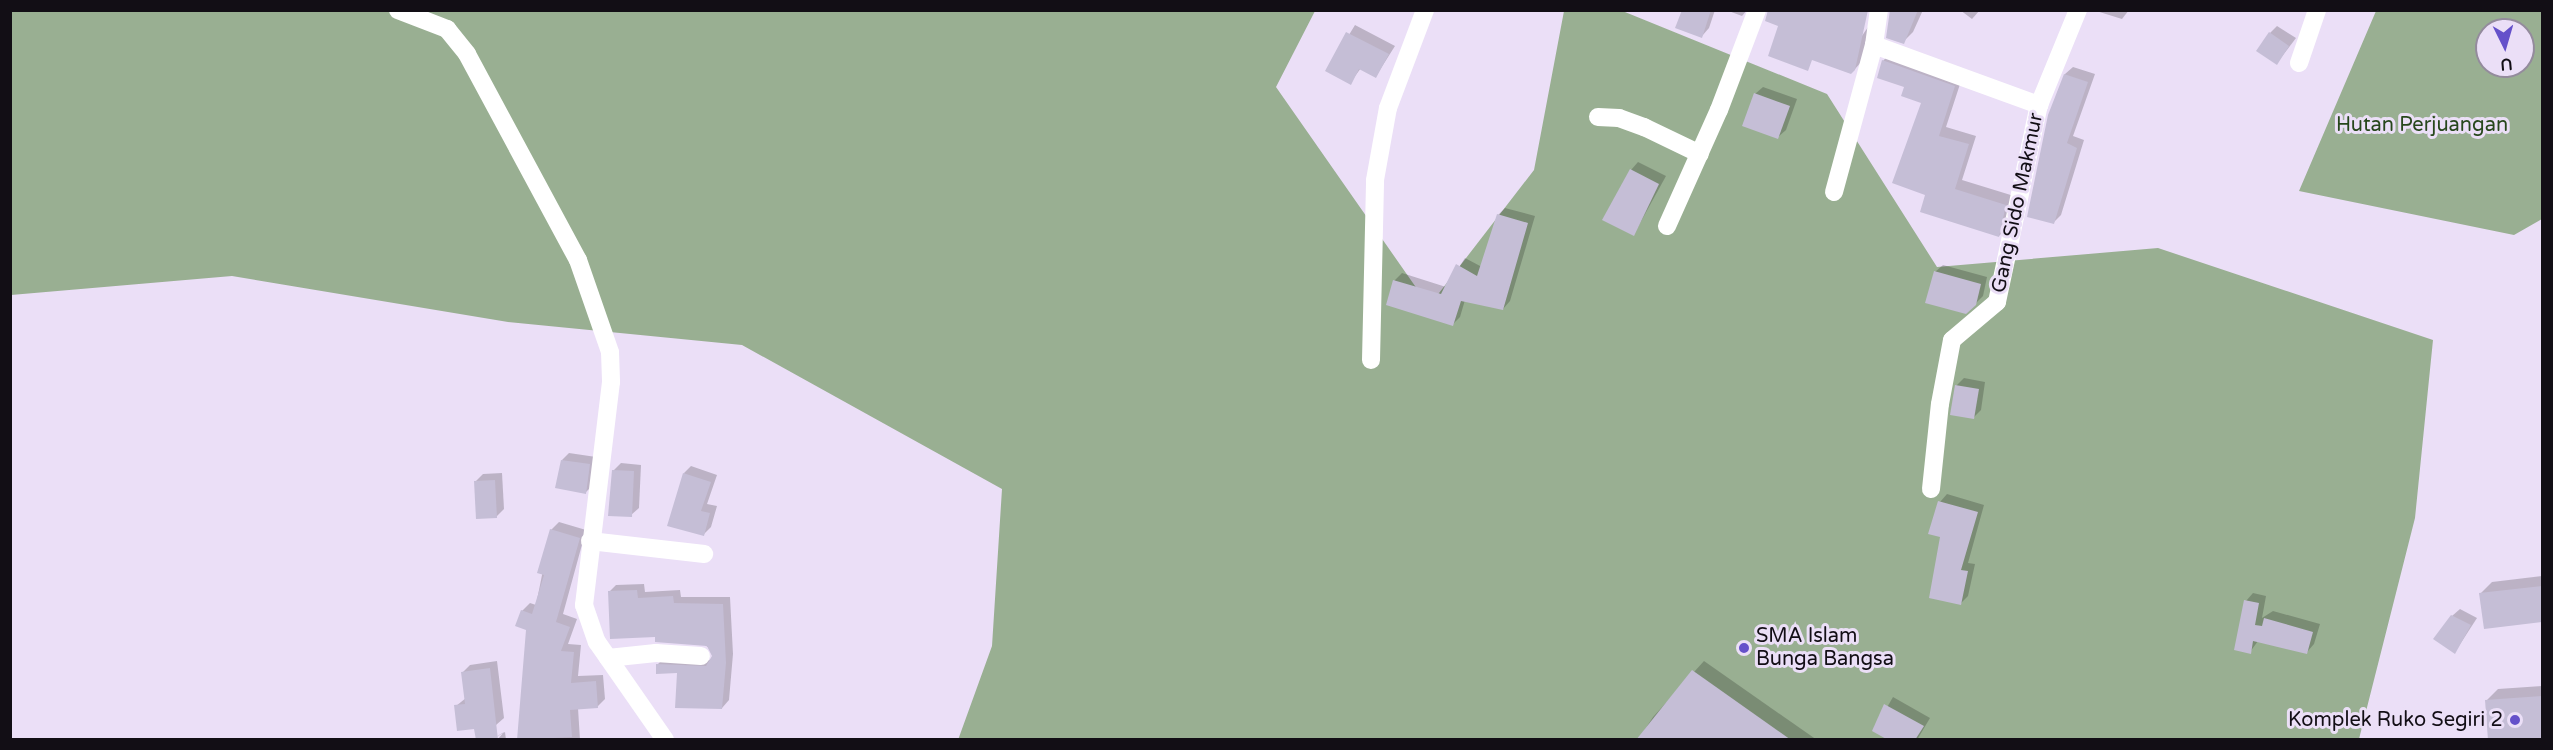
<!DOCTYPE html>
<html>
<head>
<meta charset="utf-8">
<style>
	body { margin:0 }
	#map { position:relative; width:2553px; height:750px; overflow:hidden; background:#ebdff7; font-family:"Varela Round",sans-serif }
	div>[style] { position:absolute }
	.forest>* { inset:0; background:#99af92 }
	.shadow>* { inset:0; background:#0003 }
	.building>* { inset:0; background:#c5bed6 }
	.street>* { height:18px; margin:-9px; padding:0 9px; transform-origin:9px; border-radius:9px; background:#fff }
	.dots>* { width:16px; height:16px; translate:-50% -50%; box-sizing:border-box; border:3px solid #ebdff7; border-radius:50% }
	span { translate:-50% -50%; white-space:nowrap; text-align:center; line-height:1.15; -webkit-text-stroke:6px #ebdff7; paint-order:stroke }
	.park-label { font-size:20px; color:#27471c }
	.street-label { font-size:20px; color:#120e15 }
	.poi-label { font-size:20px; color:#120e15 }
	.left { translate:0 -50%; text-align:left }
	.right { translate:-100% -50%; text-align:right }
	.frame { position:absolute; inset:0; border:12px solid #120e15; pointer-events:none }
	.north { position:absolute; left:2475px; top:18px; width:60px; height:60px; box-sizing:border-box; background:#ebdff7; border:2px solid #948b9d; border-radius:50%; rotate:175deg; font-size:16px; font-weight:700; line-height:24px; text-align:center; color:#120e15 }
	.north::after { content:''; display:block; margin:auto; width:21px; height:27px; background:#6551ca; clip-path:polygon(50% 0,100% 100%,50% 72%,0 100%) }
</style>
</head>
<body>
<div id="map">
	<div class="forest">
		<i style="clip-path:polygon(1620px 10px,1827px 94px,1937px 267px,2158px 248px,2433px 340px,2415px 518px,2359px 739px,958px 740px,992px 646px,1002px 489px,742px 345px,508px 322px,232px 276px,11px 295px,11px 11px,1315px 11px,1276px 87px,1429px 306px,1534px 170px,1564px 11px)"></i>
		<i style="clip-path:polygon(evenodd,2376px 11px,2542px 11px,2542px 219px,2514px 235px,2299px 191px,2376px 11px,2487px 30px,2523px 30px,2523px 66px,2487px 66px,2487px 30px)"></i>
	</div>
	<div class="shadow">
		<i style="clip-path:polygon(1682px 10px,1715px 10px,1709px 28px,1702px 36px)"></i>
		<i style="clip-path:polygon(1726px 10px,1747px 10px,1742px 16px)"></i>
		<i style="clip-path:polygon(1892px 10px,1923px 10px,1913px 32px,1903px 42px)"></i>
		<i style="clip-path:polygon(1960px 10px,1980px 10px,1972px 19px)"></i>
		<i style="clip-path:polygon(2093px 10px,2129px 10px,2122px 19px)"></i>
		<i style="clip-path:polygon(1871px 23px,1862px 61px,1855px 69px,1842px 64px)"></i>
		<i style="clip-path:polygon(1355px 25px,1395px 46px,1376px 76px,1361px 68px,1350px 83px,1327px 71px)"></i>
		<i style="clip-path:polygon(2277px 26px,2296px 38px,2277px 63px,2270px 33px)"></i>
		<i style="clip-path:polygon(1891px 52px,1962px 78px,1946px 127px,1976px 136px,1962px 180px,2014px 196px,2007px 227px,1999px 236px,1927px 194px,1923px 102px,1883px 61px)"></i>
		<i style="clip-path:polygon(2073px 67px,2095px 74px,2073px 136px,2084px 140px,2061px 215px,2053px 223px,2050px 115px,2065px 74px)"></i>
		<i style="clip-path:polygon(1763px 87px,1797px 99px,1786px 130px,1778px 137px,1755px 94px)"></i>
		<i style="clip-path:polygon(1638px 162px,1666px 176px,1634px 234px,1631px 170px)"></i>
		<i style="clip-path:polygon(1505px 208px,1535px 216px,1510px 301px,1503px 309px,1465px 300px,1460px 317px,1453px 324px,1387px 304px,1395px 280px,1402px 273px,1446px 287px,1465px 258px,1482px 267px,1498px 215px)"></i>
		<i style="clip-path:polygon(1943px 265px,1987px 277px,1983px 296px,1975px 304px,1935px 272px)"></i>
		<i style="clip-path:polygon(1964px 378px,1985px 382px,1981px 410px,1974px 417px,1956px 386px)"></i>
		<i style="clip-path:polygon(569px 453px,596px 457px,593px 485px,586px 492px,562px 460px)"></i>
		<i style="clip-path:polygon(621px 463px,641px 465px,639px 508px,631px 515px,613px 471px)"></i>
		<i style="clip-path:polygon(691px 466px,717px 475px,707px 504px,717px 506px,711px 527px,703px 535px,684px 473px)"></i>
		<i style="clip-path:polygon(502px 473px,504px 509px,496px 517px,476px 481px,483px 474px)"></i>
		<i style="clip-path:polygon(1947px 494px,1984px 505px,1968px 563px,1975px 564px,1968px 596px,1961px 603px,1940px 502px)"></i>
		<i style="clip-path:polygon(559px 522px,586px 530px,563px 614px,577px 619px,568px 644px,581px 645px,578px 676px,603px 675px,605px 699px,597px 707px,578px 708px,580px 740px,552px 740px,522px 611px,530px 603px,536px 605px,551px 530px)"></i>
		<i style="clip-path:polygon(2542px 576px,2542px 621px,2485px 627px,2481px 593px,2492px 582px)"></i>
		<i style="clip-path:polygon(644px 584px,645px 592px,680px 590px,681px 597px,730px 597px,733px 654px,729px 700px,722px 708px,678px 671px,657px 665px,664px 658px,712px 660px,712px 650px,702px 643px,656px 636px,609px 592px,616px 585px)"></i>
		<i style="clip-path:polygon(2253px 593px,2266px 596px,2262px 618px,2273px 611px,2320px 624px,2314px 644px,2307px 652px,2258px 641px,2250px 652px,2246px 601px)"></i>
		<i style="clip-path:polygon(2460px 609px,2477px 618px,2455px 652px,2452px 616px)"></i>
		<i style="clip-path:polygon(497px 661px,504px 718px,496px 725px,456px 706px,466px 698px,463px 672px,470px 665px)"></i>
		<i style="clip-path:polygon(1704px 661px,1817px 740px,1638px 740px,1653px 717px)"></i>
		<i style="clip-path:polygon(2542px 686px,2542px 740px,2490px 740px,2487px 700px,2498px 689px)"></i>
		<i style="clip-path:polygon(1893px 697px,1930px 718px,1917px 740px,1891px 740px,1874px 730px)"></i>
		<i style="clip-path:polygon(504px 732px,491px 740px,505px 732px,506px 740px,497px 740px)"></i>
	</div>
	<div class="building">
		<i style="clip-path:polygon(1682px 10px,1711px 10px,1702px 38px,1675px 28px)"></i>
		<i style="clip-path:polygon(1768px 10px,1868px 10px,1855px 70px,1851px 74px,1812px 60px,1808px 71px,1768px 56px,1778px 26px,1765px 21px)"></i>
		<i style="clip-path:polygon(1890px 10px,1918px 10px,1904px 44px,1886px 38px)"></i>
		<i style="clip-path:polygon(1346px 32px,1389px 54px,1376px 78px,1359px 69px,1351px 85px,1325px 71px)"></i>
		<i style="clip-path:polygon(2269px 32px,2289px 46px,2277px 65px,2256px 51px)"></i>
		<i style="clip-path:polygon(1882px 60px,1955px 86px,1939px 136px,1969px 144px,1955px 189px,2006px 205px,1999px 237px,1920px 212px,1925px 195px,1892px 183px,1921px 103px,1901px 96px,1904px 87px,1877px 78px)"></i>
		<i style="clip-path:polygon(2064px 74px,2088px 82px,2067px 143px,2077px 148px,2054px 224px,2027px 217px,2048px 115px)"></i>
		<i style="clip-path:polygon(1754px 93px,1790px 106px,1778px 139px,1742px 126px)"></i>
		<i style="clip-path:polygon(1630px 169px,1659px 184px,1634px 236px,1602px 220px)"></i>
		<i style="clip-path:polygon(1497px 214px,1528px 223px,1503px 310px,1461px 301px,1453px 326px,1386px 305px,1393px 280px,1441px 294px,1456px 264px,1477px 276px)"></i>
		<i style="clip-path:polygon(1934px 271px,1981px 284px,1976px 305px,1966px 314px,1925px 303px)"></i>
		<i style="clip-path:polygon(1955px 385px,1979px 389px,1974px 419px,1950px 415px)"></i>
		<i style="clip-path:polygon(561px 460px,590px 464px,586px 494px,555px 488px)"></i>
		<i style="clip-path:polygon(612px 470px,634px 471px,632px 517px,608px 516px)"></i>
		<i style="clip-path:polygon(683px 473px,711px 482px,701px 511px,710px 513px,704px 536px,667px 526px)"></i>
		<i style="clip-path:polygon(495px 480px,497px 518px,476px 519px,474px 481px)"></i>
		<i style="clip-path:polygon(1938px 501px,1978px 512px,1961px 570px,1968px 571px,1961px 605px,1929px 598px,1940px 537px,1928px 534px)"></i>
		<i style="clip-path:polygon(550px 529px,580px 538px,556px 622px,570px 627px,561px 651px,574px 652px,571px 683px,596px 681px,598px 708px,570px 710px,572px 737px,517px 740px,526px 630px,515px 626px,521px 610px,532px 614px,544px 575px,537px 573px)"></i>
		<i style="clip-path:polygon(2542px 586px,2542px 622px,2484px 629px,2479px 593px)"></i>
		<i style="clip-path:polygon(637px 590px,638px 598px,673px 596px,674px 603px,723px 604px,726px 663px,722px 709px,675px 708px,677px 673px,656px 674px,656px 664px,706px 666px,712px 656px,707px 646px,655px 642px,655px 637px,610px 639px,608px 591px)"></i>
		<i style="clip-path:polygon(2244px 600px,2259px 603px,2255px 625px,2262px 626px,2264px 618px,2313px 632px,2307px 654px,2253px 641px,2251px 654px,2234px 650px)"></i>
		<i style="clip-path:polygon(2451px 615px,2471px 625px,2455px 654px,2433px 639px)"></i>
		<i style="clip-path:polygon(490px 668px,498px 740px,476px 740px,474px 729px,457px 731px,454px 705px,465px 704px,461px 672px)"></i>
		<i style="clip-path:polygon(1692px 670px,1791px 740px,1636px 740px)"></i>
		<i style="clip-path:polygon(2542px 696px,2542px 740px,2488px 740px,2485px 700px)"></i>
		<i style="clip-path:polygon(1884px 704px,1924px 726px,1915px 740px,1888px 740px,1872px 731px)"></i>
	</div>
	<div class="street">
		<i style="left:398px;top:10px;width:53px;rotate:21.2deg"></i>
		<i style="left:447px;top:29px;width:32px;rotate:51deg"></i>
		<i style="left:467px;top:54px;width:234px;rotate:61.7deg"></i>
		<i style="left:578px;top:260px;width:97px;rotate:70.8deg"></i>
		<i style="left:610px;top:352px;width:30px;rotate:88deg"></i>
		<i style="left:611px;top:382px;width:225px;rotate:96.9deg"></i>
		<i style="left:584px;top:605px;width:39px;rotate:71deg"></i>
		<i style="left:597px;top:642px;width:119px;rotate:55.2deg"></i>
		<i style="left:1874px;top:45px;width:176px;rotate:20deg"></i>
		<i style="left:2299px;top:63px;width:56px;rotate:-71.2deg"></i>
		<i style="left:1598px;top:117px;width:21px;rotate:3deg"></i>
		<i style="left:1619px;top:118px;width:27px;rotate:20deg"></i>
		<i style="left:1644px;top:127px;width:62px;rotate:25.7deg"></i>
		<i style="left:1834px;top:192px;width:152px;rotate:-74.8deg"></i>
		<i style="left:1874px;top:45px;width:35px;rotate:-82deg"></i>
		<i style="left:1667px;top:226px;width:127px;rotate:-65.9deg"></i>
		<i style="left:1719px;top:110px;width:107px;rotate:-69.2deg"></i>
		<i style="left:1371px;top:360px;width:180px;rotate:-88.7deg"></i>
		<i style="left:1375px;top:180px;width:73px;rotate:-79.8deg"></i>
		<i style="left:1388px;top:108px;width:105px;rotate:-69.3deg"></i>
		<i style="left:1931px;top:489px;width:85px;rotate:-84deg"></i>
		<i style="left:1940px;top:404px;width:65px;rotate:-79.4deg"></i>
		<i style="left:1952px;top:340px;width:59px;rotate:-40.2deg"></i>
		<i style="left:1997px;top:302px;width:201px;rotate:-78deg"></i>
		<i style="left:2039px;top:105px;width:103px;rotate:-67.7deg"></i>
		<i style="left:590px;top:541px;width:115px;rotate:6.5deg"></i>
		<i style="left:608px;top:658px;width:48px;rotate:-5.9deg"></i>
		<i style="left:656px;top:653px;width:45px;rotate:3.8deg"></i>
	</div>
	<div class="dots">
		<i style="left:1744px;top:648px;background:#6551ca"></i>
		<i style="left:2515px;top:720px;background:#6551ca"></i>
	</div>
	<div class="park-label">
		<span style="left:2422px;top:125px">Hutan Perjuangan</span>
	</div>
	<div class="street-label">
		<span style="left:2018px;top:203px;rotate:-78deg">Gang Sido Makmur</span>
	</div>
	<div class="poi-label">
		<span class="left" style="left:1756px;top:648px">SMA Islam<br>Bunga Bangsa</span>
		<span class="right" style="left:2503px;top:720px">Komplek Ruko Segiri 2</span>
	</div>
	<div class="frame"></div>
	<div class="north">U</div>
</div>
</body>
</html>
